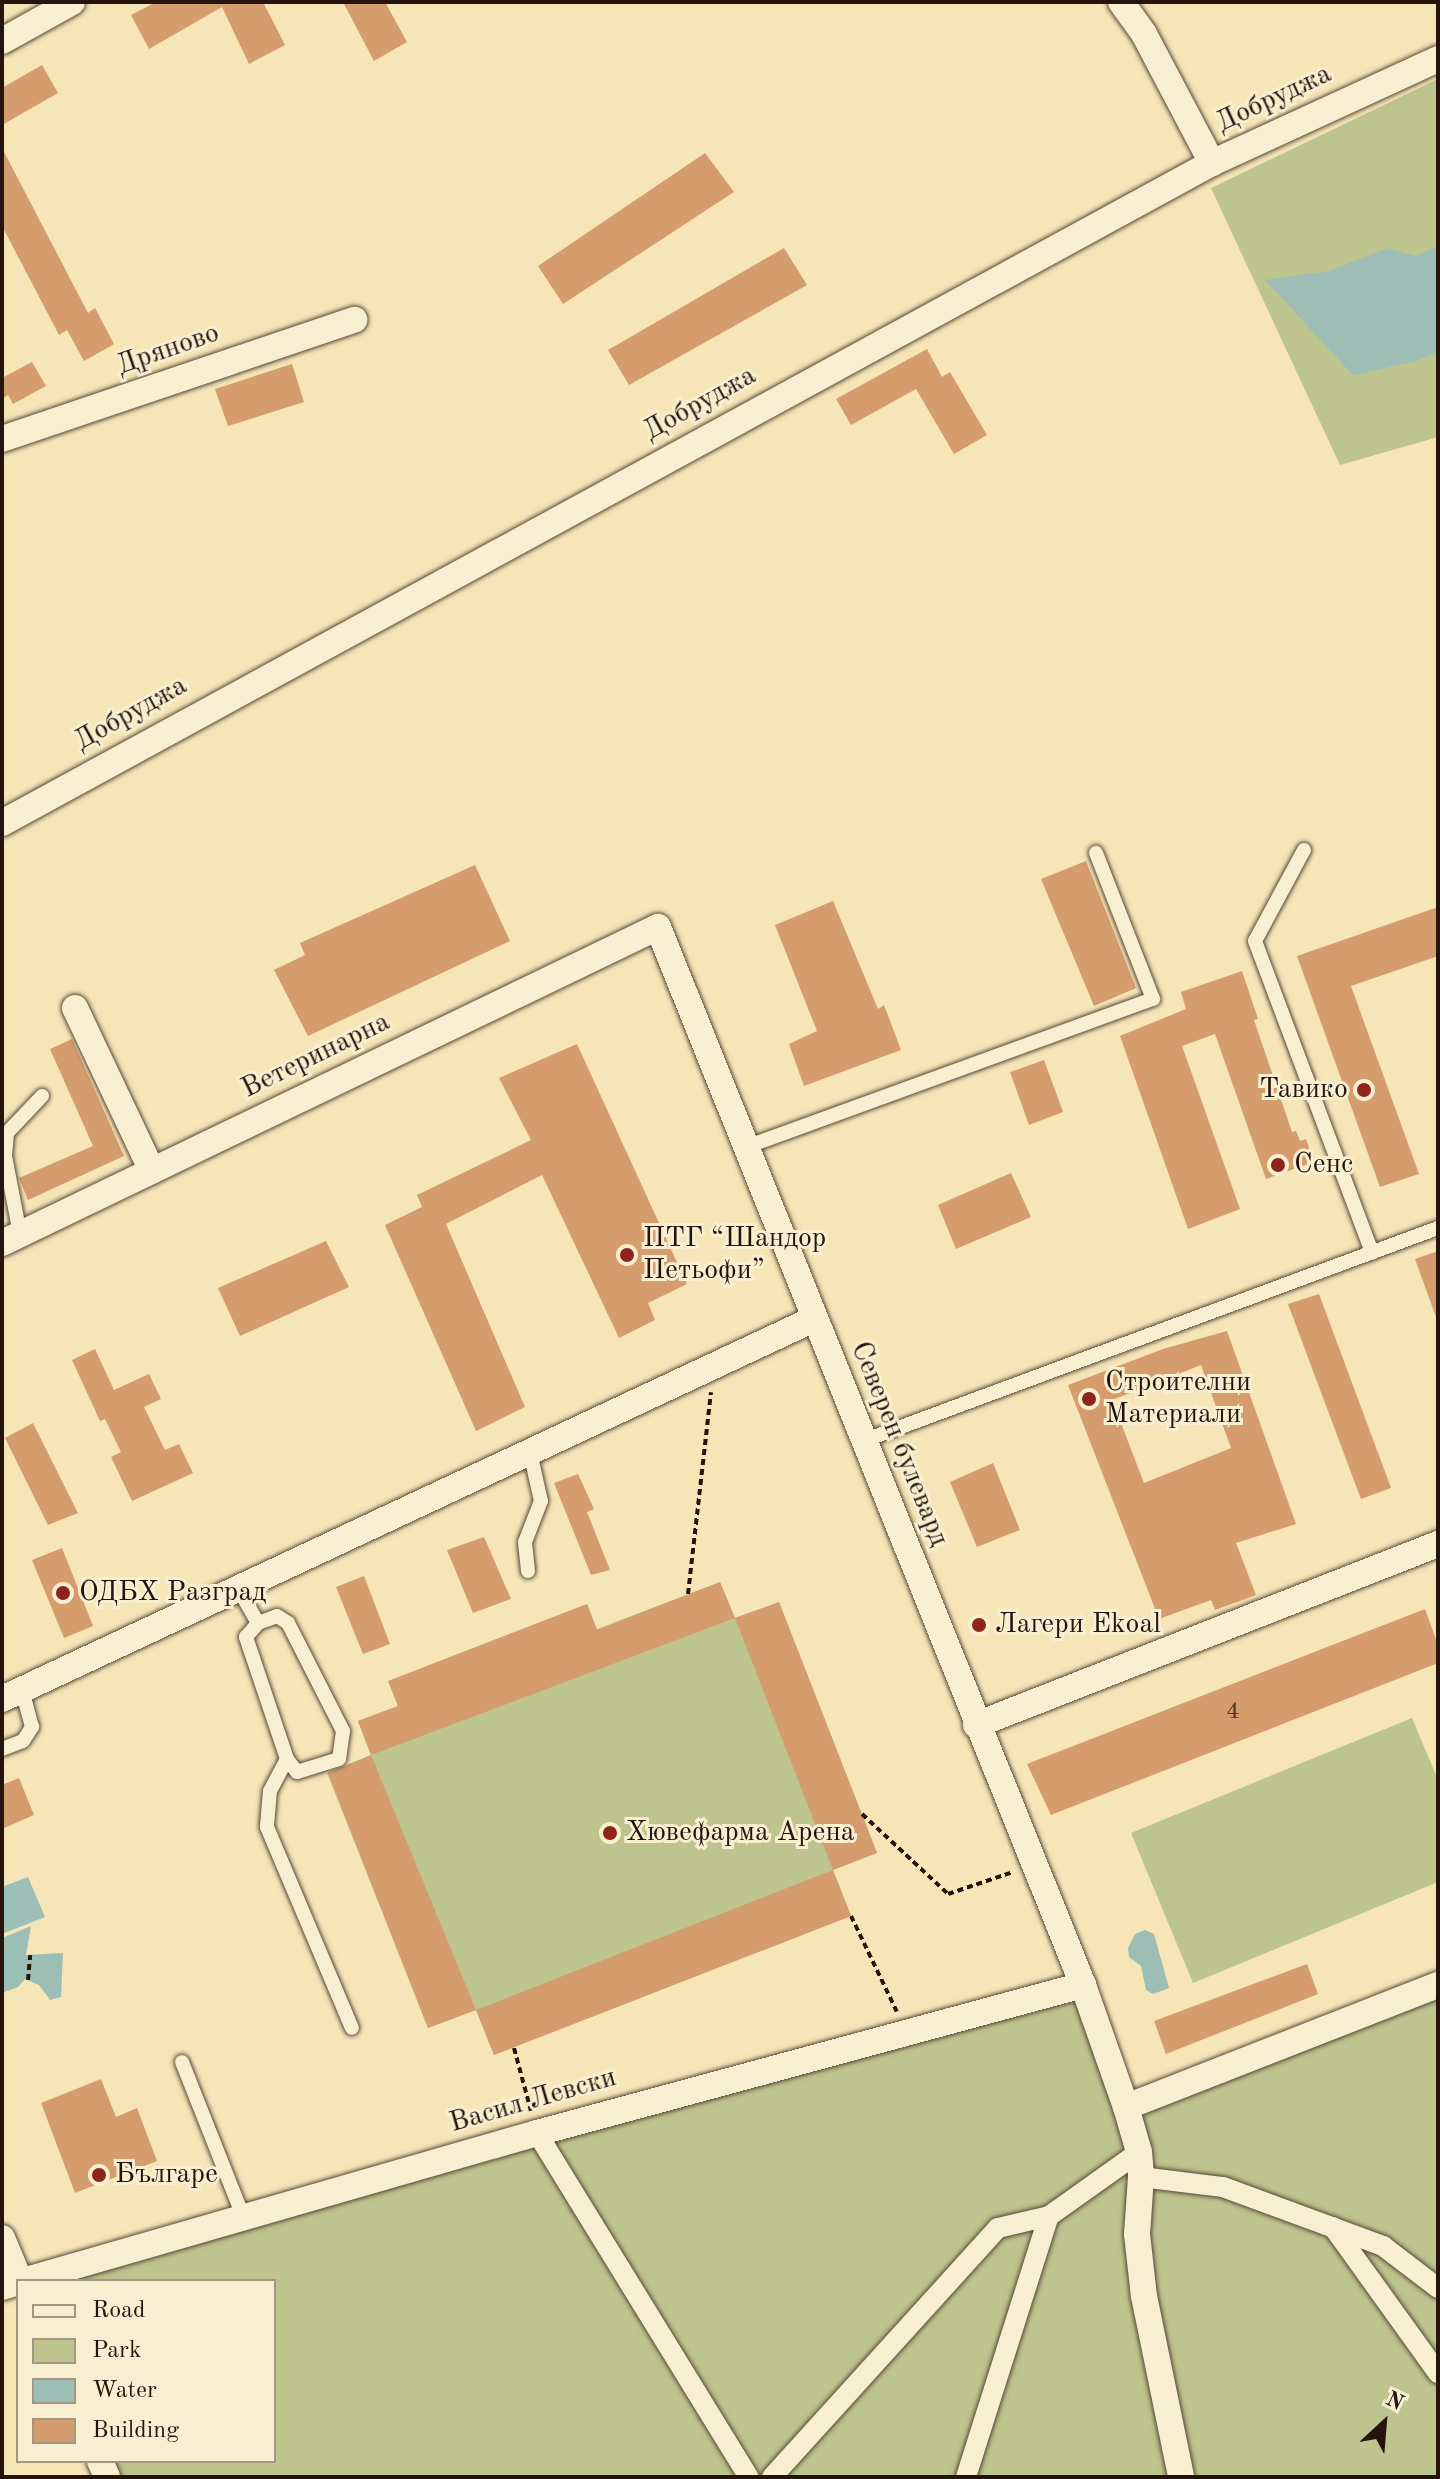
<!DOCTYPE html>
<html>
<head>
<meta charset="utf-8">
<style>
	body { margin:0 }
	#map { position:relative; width:1440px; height:2479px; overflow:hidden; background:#f5e5b7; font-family:"Old Standard TT",serif }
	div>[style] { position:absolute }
	.green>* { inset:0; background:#bdc48d }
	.water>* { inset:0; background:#9dbeb4 }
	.building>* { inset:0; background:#d59c6d }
	.path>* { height:4px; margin-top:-2px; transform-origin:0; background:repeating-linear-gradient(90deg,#25140e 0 6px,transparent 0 10px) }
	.roads { filter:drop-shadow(0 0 2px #594838) drop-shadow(0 0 2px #594838) }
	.service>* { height:14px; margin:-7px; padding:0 7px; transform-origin:7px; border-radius:7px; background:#f8eed0 }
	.pedestrian>* { height:20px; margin:-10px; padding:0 10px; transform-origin:10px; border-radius:10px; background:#f8eed0 }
	.minor>* { height:26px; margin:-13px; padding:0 13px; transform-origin:13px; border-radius:13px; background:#f8eed0 }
	.dots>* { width:22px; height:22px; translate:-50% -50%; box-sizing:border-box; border:4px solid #f8eed0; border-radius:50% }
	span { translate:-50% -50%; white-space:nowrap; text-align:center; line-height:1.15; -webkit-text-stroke:6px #f8eed0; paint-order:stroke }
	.number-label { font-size:24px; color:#513626 }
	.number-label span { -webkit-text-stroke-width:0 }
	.street-label { font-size:28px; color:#25140e }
	.poi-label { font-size:28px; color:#25140e }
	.right { translate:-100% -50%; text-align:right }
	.left { translate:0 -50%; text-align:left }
	.frame { position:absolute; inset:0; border:4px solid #25140e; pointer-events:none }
	.legend { position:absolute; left:16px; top:2279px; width:260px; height:184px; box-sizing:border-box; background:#f8eed0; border:2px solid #a49782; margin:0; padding:10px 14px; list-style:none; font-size:24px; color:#25140e }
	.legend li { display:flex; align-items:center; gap:16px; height:40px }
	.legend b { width:40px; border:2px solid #a49782 }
	.north { position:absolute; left:1344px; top:2383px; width:80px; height:80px; -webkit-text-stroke:6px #f8eed0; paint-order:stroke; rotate:26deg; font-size:22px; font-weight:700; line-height:32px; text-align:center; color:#25140e }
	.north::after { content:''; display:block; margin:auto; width:28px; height:36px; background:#25140e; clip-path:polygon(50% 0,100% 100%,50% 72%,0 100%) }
</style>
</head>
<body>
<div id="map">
	<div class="green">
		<i style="clip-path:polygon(1438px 79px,1438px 437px,1340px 465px,1211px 188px)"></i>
		<i style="clip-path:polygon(720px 1582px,735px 1618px,779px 1602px,877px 1853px,833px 1870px,851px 1916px,494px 2055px,476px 2010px,428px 2028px,327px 1773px,371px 1755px,358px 1721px,398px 1706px,389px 1681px,587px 1604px,597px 1629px)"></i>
		<i style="clip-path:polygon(1412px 1718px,1438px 1780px,1438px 1882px,1193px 1983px,1131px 1833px)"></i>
		<i style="clip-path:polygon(1073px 1984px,1123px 2117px,1438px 1993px,1438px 2477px,114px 2477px,107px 2461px,274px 2461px,274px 2281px,39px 2281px)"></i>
	</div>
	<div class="water">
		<i style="clip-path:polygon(1438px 246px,1438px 351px,1416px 361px,1353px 375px,1265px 280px,1329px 271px,1388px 248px,1415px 256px)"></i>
		<i style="clip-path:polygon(28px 1877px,45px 1917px,2px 1934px,2px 1887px)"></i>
		<i style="clip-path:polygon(31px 1926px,26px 1955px,63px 1953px,61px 1997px,50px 2000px,39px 1985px,25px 1979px,18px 1987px,2px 1993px,2px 1938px)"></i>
		<i style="clip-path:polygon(1145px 1930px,1154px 1934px,1169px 1988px,1153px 1994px,1146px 1990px,1141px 1966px,1129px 1957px,1128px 1948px,1135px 1934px)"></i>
	</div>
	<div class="building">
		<i style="clip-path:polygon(156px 2px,263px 2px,285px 45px,249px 64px,222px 7px,149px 49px,131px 15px)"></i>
		<i style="clip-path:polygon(343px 2px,385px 2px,407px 42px,374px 61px)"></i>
		<i style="clip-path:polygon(42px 65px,58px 93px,2px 125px,2px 88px)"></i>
		<i style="clip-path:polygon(2px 148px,88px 313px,95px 308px,114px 344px,84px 361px,67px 330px,59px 335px,2px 226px)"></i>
		<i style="clip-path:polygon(705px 153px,734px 192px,563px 304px,538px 266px)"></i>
		<i style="clip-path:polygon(784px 248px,807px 285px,629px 385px,608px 350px)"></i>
		<i style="clip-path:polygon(927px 349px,942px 377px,950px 372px,987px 435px,954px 454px,916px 389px,851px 425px,836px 399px)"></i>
		<i style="clip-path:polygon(32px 362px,46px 386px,13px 404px,8px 395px,2px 399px,2px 378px)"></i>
		<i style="clip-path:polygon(292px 364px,304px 402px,228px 426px,215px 389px)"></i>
		<i style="clip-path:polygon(1086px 861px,1136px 988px,1094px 1006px,1041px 879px)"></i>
		<i style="clip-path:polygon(475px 865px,510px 941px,308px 1036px,274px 970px,305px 955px,300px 943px)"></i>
		<i style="clip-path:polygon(833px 901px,878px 1009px,884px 1005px,901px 1050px,804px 1086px,789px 1044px,817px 1031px,775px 925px)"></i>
		<i style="clip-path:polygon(1438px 907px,1438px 956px,1351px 986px,1419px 1174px,1380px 1187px,1297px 956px)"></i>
		<i style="clip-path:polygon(1242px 971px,1258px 1019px,1254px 1020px,1292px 1132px,1296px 1131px,1300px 1141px,1306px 1139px,1314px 1162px,1266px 1179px,1215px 1034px,1182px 1046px,1240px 1209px,1188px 1229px,1120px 1036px,1186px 1009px,1181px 992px)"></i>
		<i style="clip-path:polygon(72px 1039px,124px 1156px,28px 1200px,19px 1178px,93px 1146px,50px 1049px)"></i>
		<i style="clip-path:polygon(577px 1044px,687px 1284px,648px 1303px,655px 1320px,619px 1338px,542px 1175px,446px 1224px,525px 1407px,476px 1431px,385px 1225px,422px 1207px,417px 1195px,531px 1140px,499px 1078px)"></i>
		<i style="clip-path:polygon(1044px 1060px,1063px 1112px,1029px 1125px,1010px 1072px)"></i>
		<i style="clip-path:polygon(1011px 1173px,1031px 1217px,956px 1249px,938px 1205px)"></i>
		<i style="clip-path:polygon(326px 1241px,349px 1287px,240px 1336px,218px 1288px)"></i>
		<i style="clip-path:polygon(1438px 1251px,1438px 1316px,1436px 1317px,1415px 1259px)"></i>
		<i style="clip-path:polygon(1319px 1294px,1391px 1488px,1361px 1499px,1288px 1304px)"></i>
		<i style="clip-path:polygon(evenodd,1227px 1331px,1296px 1524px,1236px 1543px,1256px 1595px,1215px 1610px,1211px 1600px,1159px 1619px,1068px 1385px,1163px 1349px,1227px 1331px,1201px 1365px,1231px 1448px,1144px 1483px,1112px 1400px,1201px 1365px)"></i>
		<i style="clip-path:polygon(95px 1349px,114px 1390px,149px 1374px,161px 1399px,144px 1407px,165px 1450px,179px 1444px,193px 1473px,132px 1501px,111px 1457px,121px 1452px,105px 1419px,100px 1421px,72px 1360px)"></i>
		<i style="clip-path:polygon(33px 1423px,78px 1513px,48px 1525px,5px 1438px)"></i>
		<i style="clip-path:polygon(993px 1463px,1020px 1530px,977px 1547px,950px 1482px)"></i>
		<i style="clip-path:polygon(578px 1474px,594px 1509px,587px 1512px,610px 1570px,591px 1575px,554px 1483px)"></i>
		<i style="clip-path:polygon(484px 1537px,511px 1599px,473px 1613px,447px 1550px)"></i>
		<i style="clip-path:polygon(62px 1548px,93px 1626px,64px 1638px,32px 1560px)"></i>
		<i style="clip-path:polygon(364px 1576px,390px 1644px,363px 1654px,336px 1587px)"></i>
		<i style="clip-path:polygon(720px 1582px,735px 1618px,371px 1755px,358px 1721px,398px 1706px,388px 1681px,587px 1604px,597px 1630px)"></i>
		<i style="clip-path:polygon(779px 1602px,877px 1853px,833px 1870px,735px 1618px)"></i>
		<i style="clip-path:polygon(1425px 1609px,1438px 1645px,1438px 1663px,1051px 1815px,1027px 1764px)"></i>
		<i style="clip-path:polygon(371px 1755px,476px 2010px,428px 2028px,328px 1773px)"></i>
		<i style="clip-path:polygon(19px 1778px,34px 1815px,2px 1829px,2px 1785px)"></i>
		<i style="clip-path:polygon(833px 1870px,851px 1916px,494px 2055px,476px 2010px)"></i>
		<i style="clip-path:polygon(1307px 1964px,1318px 1994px,1166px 2054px,1154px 2021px)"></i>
		<i style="clip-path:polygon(101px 2079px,116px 2117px,137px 2108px,157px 2161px,75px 2193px,41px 2103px)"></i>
	</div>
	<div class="path">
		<i style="left:688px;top:1594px;width:203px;rotate:-83.5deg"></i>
		<i style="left:862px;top:1814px;width:117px;rotate:42.9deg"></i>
		<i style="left:948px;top:1894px;width:69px;rotate:-18.7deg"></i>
		<i style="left:851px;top:1916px;width:106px;rotate:64.4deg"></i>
		<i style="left:28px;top:1980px;width:25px;rotate:-85deg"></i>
		<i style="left:514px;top:2048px;width:65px;rotate:74.9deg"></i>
	</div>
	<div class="roads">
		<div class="service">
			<i style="left:1304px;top:850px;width:103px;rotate:118.3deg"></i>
			<i style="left:1255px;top:941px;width:333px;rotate:69.4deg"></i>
			<i style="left:746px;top:1147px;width:433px;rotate:-20deg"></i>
			<i style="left:1153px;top:999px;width:157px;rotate:-111.3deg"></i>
			<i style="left:20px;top:1234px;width:79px;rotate:-100.9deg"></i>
			<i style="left:5px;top:1156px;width:23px;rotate:-85deg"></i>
			<i style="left:7px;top:1133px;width:51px;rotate:-46.6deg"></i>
			<i style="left:863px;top:1441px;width:613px;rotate:-20.33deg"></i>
			<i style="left:528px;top:1571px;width:29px;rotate:-96deg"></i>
			<i style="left:525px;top:1542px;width:44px;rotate:-68.7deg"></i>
			<i style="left:541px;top:1501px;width:50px;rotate:-102.7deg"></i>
			<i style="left:238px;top:1588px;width:40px;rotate:60.3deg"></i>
			<i style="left:277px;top:1616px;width:13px;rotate:32deg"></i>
			<i style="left:288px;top:1623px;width:121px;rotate:63deg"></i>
			<i style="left:343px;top:1731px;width:28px;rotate:98deg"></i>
			<i style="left:339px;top:1759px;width:44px;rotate:162.8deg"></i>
			<i style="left:297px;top:1772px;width:16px;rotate:-128deg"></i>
			<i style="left:287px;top:1759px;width:129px;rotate:-108.6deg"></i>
			<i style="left:246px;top:1637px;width:18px;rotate:-49deg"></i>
			<i style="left:258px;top:1623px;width:20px;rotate:-20deg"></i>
			<i style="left:2px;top:1749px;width:22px;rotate:-21deg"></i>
			<i style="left:23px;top:1741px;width:17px;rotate:-57deg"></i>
			<i style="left:32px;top:1727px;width:39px;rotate:-105deg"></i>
			<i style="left:287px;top:1759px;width:36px;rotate:118deg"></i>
			<i style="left:270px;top:1791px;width:36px;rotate:95deg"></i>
			<i style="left:267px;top:1827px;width:218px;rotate:67.1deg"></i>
			<i style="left:182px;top:2062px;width:166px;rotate:68.4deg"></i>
		</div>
		<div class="pedestrian">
			<i style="left:537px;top:2133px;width:404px;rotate:58.4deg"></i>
			<i style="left:1141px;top:2177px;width:83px;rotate:7deg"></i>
			<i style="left:1223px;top:2187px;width:171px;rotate:20.2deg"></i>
			<i style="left:1383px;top:2246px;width:69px;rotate:37.4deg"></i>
			<i style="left:1333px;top:2227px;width:180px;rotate:54.3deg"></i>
			<i style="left:772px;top:2477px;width:336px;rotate:-47.8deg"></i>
			<i style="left:998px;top:2228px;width:52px;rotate:-13.2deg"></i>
			<i style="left:966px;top:2477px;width:274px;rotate:-72.4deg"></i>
			<i style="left:1049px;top:2216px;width:110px;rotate:-35.4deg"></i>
		</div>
		<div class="minor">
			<i style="left:1121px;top:2px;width:39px;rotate:54deg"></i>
			<i style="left:1144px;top:34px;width:146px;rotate:62.2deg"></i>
			<i style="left:2px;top:41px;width:80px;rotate:-29.1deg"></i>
			<i style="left:2px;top:439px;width:372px;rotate:-18.7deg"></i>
			<i style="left:2px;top:823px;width:1378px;rotate:-28.61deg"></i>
			<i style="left:1212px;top:163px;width:249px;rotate:-24.7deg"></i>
			<i style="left:75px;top:1008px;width:180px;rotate:64.7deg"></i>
			<i style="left:2px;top:1243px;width:728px;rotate:-25.72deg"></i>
			<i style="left:658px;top:927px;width:1140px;rotate:68.11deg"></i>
			<i style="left:1083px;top:1985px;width:129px;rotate:70.6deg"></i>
			<i style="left:1126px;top:2107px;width:47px;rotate:73.9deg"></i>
			<i style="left:1139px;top:2152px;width:25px;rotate:85deg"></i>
			<i style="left:1141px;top:2177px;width:57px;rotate:94deg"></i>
			<i style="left:1137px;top:2234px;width:62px;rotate:83.6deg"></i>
			<i style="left:1144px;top:2296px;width:185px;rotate:78.4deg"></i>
			<i style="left:2px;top:1699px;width:897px;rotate:-25.08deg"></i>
			<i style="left:976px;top:1725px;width:496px;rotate:-21.4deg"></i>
			<i style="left:1126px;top:2107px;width:335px;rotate:-21.4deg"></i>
			<i style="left:2px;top:2238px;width:47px;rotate:67.3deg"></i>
			<i style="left:2px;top:2287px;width:557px;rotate:-16.06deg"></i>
			<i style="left:537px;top:2133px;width:566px;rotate:-15.17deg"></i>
			<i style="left:100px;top:2461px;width:17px;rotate:66deg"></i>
		</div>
	</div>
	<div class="dots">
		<i style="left:1364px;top:1090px;background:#8f2418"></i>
		<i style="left:1278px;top:1165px;background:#8f2418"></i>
		<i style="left:627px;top:1255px;background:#8f2418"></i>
		<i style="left:1089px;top:1399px;background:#8f2418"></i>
		<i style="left:63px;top:1593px;background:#8f2418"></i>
		<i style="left:979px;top:1625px;background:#8f2418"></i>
		<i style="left:610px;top:1833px;background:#8f2418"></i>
		<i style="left:99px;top:2175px;background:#8f2418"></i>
	</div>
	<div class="number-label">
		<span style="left:1233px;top:1713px">4</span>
	</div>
	<div class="street-label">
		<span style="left:1274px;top:99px;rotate:-25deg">Добруджа</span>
		<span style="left:168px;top:350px;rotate:-19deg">Дряново</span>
		<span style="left:700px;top:404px;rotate:-29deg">Добруджа</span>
		<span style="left:131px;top:714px;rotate:-29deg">Добруджа</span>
		<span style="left:316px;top:1056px;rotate:-26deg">Ветеринарна</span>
		<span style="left:899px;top:1444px;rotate:68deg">Северен булевард</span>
		<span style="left:533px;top:2101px;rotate:-16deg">Васил Левски</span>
	</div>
	<div class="poi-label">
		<span class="right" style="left:1348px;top:1090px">Тавико</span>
		<span class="left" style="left:1294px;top:1165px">Сенс</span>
		<span class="left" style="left:643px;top:1255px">ПТГ “Шандор<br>Петьофи”</span>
		<span class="left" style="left:1105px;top:1399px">Строителни<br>Материали</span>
		<span class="left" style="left:79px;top:1593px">ОДБХ Разград</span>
		<span class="left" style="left:995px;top:1625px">Лагери Ekoal</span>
		<span class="left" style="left:626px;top:1833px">Хювефарма Арена</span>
		<span class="left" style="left:115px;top:2175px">Българе</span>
	</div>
	<div class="frame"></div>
	<ul class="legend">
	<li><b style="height:10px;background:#f8eed0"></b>Road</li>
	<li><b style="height:22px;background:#bdc48d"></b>Park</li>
	<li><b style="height:22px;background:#9dbeb4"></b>Water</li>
	<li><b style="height:22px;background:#d59c6d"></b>Building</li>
	</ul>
	<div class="north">N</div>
</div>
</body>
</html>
